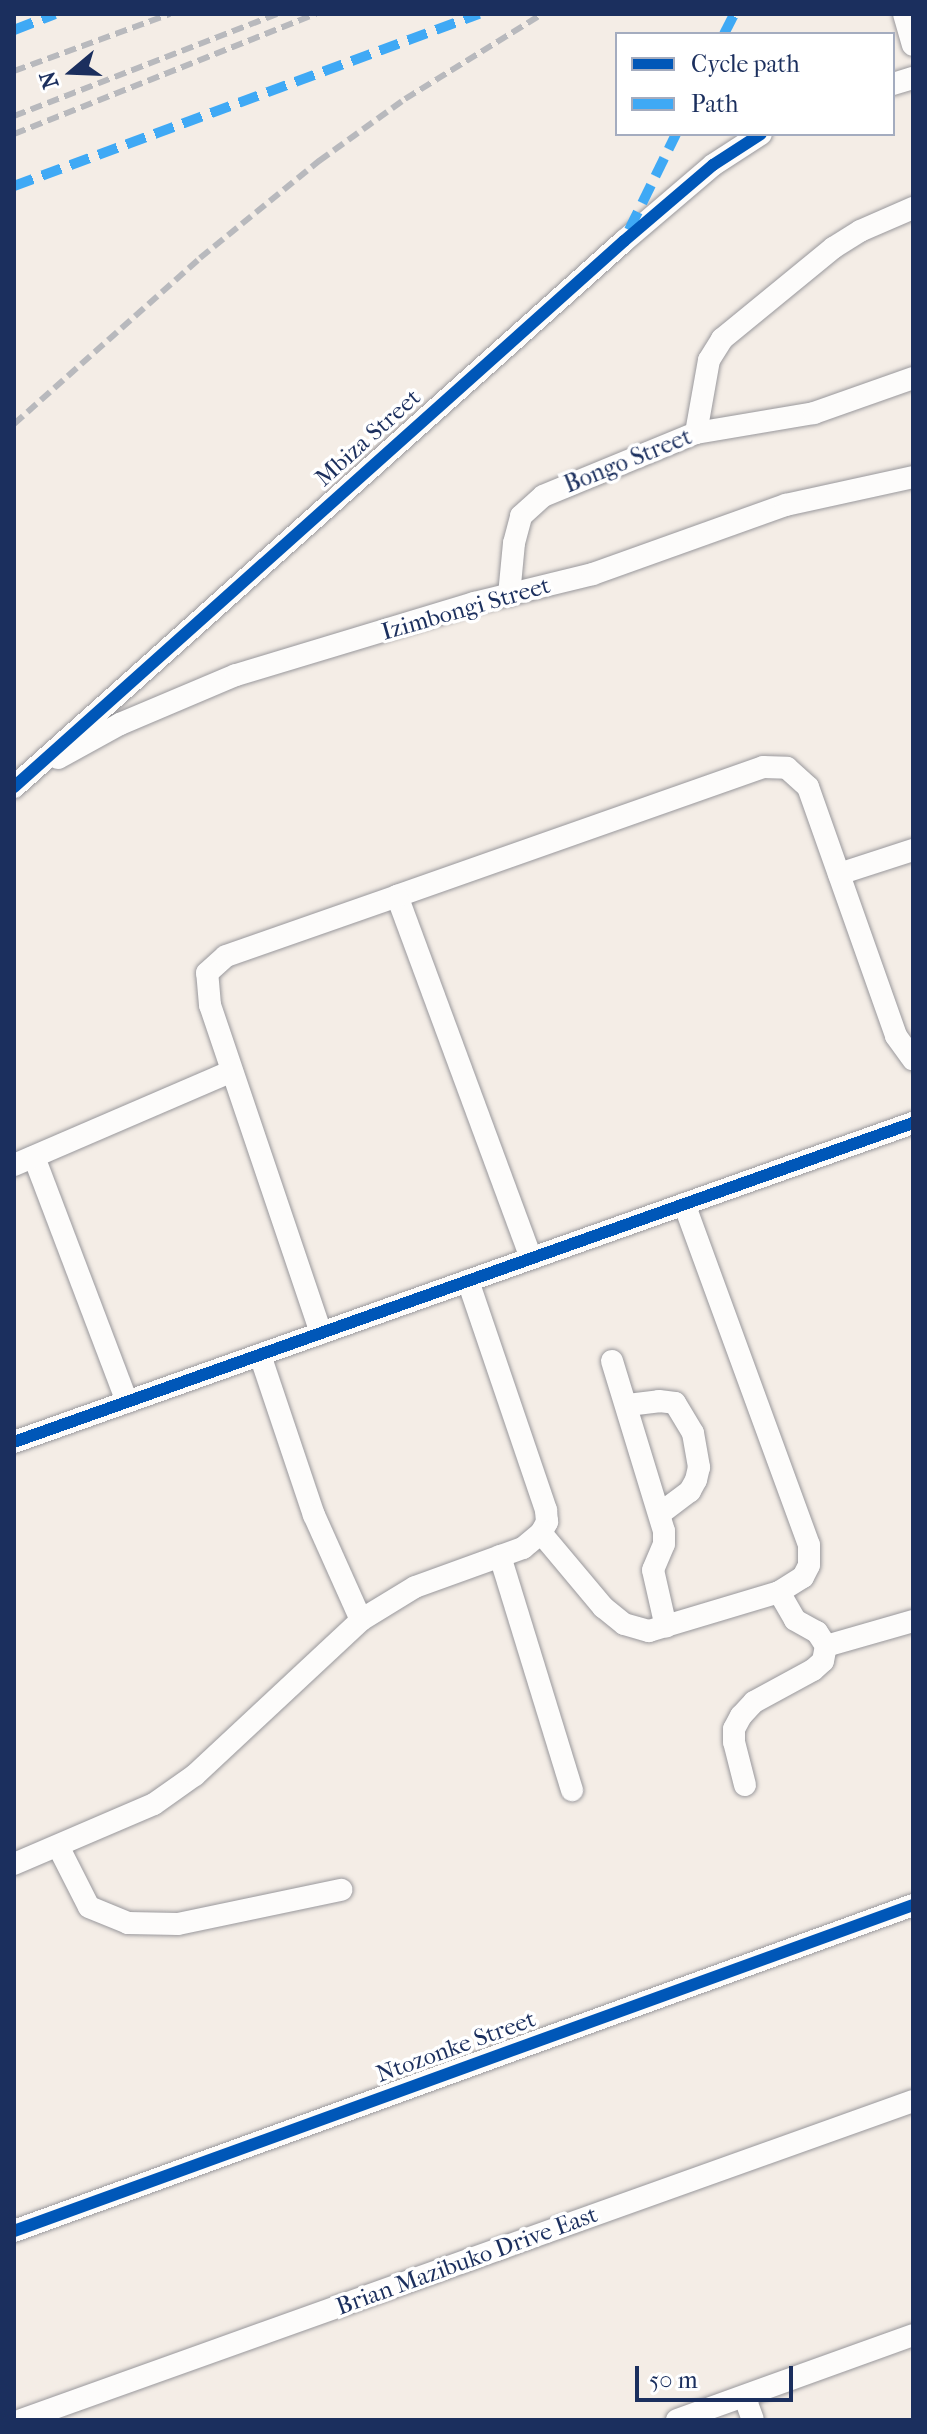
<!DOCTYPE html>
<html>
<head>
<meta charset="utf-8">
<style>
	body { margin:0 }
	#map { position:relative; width:927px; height:2434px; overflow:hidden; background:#f4ede6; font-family:"IM FELL French Canon",serif }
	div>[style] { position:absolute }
	.roads { filter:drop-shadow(0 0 2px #99989c) drop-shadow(0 0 2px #99989c) }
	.minor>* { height:22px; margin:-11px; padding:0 11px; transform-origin:11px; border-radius:11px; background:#fdfcfb }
	.rail>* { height:6px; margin-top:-3px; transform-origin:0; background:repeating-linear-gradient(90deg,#b8b9bd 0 12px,transparent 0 18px) }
	.quiet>* { height:10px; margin-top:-5px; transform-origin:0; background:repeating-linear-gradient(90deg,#3fa9f5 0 20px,transparent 0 30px) }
	.cycleway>* { height:12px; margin:-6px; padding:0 6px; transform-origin:6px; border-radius:6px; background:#0057b8 }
	span { translate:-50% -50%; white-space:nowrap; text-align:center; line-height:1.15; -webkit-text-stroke:7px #fff; paint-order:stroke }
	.street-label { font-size:24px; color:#1b2f5e }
	.frame { position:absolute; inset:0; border:16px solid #1b2f5e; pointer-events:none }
	.legend { position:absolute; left:615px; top:32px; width:280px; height:104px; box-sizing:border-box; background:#fff; border:2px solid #a4acbf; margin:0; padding:10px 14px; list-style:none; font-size:24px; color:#1b2f5e }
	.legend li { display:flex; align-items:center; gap:16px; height:40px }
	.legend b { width:40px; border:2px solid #a4acbf }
	.north { position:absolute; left:32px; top:32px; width:80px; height:80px; -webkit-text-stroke:6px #fff; paint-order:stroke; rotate:251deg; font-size:22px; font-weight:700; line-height:32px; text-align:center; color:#1b2f5e }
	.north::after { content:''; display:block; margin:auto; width:28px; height:36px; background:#1b2f5e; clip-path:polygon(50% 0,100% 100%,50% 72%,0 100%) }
	.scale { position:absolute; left:635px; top:2366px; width:158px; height:36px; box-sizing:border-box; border:4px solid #1b2f5e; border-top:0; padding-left:10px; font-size:24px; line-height:28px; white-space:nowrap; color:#1b2f5e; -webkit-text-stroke:6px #fff; paint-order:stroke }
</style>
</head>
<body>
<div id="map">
	<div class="roads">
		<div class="minor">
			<i style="left:904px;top:14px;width:32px;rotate:74deg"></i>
			<i style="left:893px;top:84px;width:21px;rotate:-17deg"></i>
			<i style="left:696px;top:433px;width:74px;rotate:-79.9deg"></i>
			<i style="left:709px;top:360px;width:25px;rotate:-58deg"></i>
			<i style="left:722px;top:339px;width:144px;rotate:-39.3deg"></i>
			<i style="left:833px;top:248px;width:32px;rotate:-32deg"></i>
			<i style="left:860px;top:231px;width:58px;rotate:-23.5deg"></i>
			<i style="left:509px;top:595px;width:52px;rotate:-84.5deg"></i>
			<i style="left:514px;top:543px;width:28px;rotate:-75deg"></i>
			<i style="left:521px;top:516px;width:30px;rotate:-42deg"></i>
			<i style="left:543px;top:496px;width:165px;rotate:-22.4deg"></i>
			<i style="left:696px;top:433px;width:120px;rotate:-9.6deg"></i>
			<i style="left:814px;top:413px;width:105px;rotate:-19.5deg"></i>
			<i style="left:58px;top:758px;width:71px;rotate:-28.7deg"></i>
			<i style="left:120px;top:724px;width:126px;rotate:-22.9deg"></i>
			<i style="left:236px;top:675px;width:249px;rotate:-16.8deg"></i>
			<i style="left:474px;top:603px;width:122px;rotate:-13.7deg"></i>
			<i style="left:593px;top:574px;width:205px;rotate:-19.7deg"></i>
			<i style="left:786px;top:505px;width:130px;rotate:-12.4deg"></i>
			<i style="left:14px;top:787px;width:819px;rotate:-41.83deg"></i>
			<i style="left:624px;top:241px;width:117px;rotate:-40.5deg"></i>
			<i style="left:713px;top:165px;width:57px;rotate:-32.9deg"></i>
			<i style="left:839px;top:874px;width:78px;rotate:-18deg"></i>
			<i style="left:34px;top:1157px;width:262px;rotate:69.2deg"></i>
			<i style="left:14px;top:1165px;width:237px;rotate:-23.3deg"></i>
			<i style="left:531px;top:1258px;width:386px;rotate:-110.3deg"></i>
			<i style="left:397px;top:896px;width:388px;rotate:-19.4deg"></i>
			<i style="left:763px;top:767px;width:24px;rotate:2deg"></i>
			<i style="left:787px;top:768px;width:28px;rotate:42deg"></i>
			<i style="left:808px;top:787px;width:264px;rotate:70.5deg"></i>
			<i style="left:896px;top:1036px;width:29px;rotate:54deg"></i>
			<i style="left:321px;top:1333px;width:346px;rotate:-108.7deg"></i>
			<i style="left:210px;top:1005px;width:32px;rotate:-95deg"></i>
			<i style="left:207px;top:973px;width:25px;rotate:-42deg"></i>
			<i style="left:226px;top:956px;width:181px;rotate:-19.3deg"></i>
			<i style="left:260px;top:1355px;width:169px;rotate:71.4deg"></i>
			<i style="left:314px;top:1515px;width:115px;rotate:65.9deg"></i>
			<i style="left:612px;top:1361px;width:178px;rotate:73deg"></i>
			<i style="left:664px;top:1531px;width:13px;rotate:90deg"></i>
			<i style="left:664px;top:1544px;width:28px;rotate:113deg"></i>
			<i style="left:653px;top:1570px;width:58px;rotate:77.2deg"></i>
			<i style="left:628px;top:1405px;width:31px;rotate:-7deg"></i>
			<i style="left:659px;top:1401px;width:16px;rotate:7deg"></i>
			<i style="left:675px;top:1403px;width:35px;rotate:59deg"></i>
			<i style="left:693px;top:1433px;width:35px;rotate:80deg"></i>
			<i style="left:699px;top:1467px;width:13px;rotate:103deg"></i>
			<i style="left:696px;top:1480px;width:13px;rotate:119deg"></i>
			<i style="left:690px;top:1491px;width:38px;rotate:143deg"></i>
			<i style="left:14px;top:1442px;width:954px;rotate:-19.54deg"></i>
			<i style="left:541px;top:1533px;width:97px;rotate:50deg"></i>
			<i style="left:603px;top:1607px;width:27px;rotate:39deg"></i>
			<i style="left:624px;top:1624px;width:26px;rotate:16deg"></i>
			<i style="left:649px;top:1631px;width:136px;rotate:-16.7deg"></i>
			<i style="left:779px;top:1592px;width:28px;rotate:-32deg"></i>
			<i style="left:803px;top:1577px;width:13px;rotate:-63deg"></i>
			<i style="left:809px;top:1565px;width:20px;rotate:-90deg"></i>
			<i style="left:809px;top:1545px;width:363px;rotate:-110.1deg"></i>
			<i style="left:500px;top:1556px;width:245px;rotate:72.9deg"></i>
			<i style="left:779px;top:1592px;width:32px;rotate:60deg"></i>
			<i style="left:795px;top:1620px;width:25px;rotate:29deg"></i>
			<i style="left:817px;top:1632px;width:17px;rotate:57deg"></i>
			<i style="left:826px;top:1646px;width:91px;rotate:-16deg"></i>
			<i style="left:745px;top:1785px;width:44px;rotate:-104.3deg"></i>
			<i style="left:734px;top:1742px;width:13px;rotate:-90deg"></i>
			<i style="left:734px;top:1729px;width:15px;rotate:-62deg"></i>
			<i style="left:741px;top:1716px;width:19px;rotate:-47deg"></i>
			<i style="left:754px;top:1702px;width:67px;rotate:-28.5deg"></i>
			<i style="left:813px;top:1670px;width:13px;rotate:-42deg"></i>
			<i style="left:823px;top:1661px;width:15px;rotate:-79deg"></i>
			<i style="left:58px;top:1846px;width:68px;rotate:63.1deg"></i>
			<i style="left:89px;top:1907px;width:42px;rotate:22.3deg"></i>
			<i style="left:128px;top:1923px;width:50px;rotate:1.1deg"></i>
			<i style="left:178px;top:1924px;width:167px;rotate:-11.8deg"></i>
			<i style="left:14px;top:1864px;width:152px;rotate:-23.2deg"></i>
			<i style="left:154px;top:1804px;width:50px;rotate:-35.3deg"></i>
			<i style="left:195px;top:1775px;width:227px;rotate:-43deg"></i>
			<i style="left:361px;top:1620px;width:63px;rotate:-31.4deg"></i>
			<i style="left:415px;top:1587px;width:115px;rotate:-19.9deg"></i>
			<i style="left:523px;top:1548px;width:23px;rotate:-40deg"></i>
			<i style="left:541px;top:1533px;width:13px;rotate:-61deg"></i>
			<i style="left:547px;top:1522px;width:12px;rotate:-95deg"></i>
			<i style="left:546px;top:1510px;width:242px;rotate:-108.8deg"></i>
			<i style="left:14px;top:2231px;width:956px;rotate:-19.93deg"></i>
			<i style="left:745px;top:2398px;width:23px;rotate:70deg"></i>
			<i style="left:21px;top:2420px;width:947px;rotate:-19.68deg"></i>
			<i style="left:677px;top:2420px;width:251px;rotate:-19.8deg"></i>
		</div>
	</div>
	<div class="rail">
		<i style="left:14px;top:71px;width:166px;rotate:-20.1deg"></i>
		<i style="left:14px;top:116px;width:282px;rotate:-21.2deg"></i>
		<i style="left:14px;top:134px;width:325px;rotate:-21.7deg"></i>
		<i style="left:14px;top:424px;width:249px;rotate:-41.7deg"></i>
		<i style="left:200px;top:258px;width:154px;rotate:-39.2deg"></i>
		<i style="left:319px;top:161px;width:106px;rotate:-35.8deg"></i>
		<i style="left:405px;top:99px;width:161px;rotate:-31.8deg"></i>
	</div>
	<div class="quiet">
		<i style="left:14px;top:30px;width:44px;rotate:-21.3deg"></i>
		<i style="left:724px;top:34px;width:22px;rotate:-63deg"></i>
		<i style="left:14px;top:186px;width:496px;rotate:-20.3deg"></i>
		<i style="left:629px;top:230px;width:107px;rotate:-63.9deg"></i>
	</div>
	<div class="cycleway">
		<i style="left:14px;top:787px;width:819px;rotate:-41.83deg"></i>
		<i style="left:624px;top:241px;width:117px;rotate:-40.5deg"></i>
		<i style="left:713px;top:165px;width:57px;rotate:-32.9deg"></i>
		<i style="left:14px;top:1442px;width:954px;rotate:-19.54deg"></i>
		<i style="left:14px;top:2231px;width:956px;rotate:-19.93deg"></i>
	</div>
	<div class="street-label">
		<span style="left:368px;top:438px;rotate:-42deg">Mbiza Street</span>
		<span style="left:628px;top:461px;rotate:-22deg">Bongo Street</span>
		<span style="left:466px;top:609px;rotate:-16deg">Izimbongi Street</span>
		<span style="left:456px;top:2047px;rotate:-20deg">Ntozonke Street</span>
		<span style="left:467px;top:2261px;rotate:-20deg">Brian Mazibuko Drive East</span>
	</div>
	<div class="frame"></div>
	<ul class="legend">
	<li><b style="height:10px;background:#0057b8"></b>Cycle path</li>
	<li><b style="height:10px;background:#3fa9f5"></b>Path</li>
	</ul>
	<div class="north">N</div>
	<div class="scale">50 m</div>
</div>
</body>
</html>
